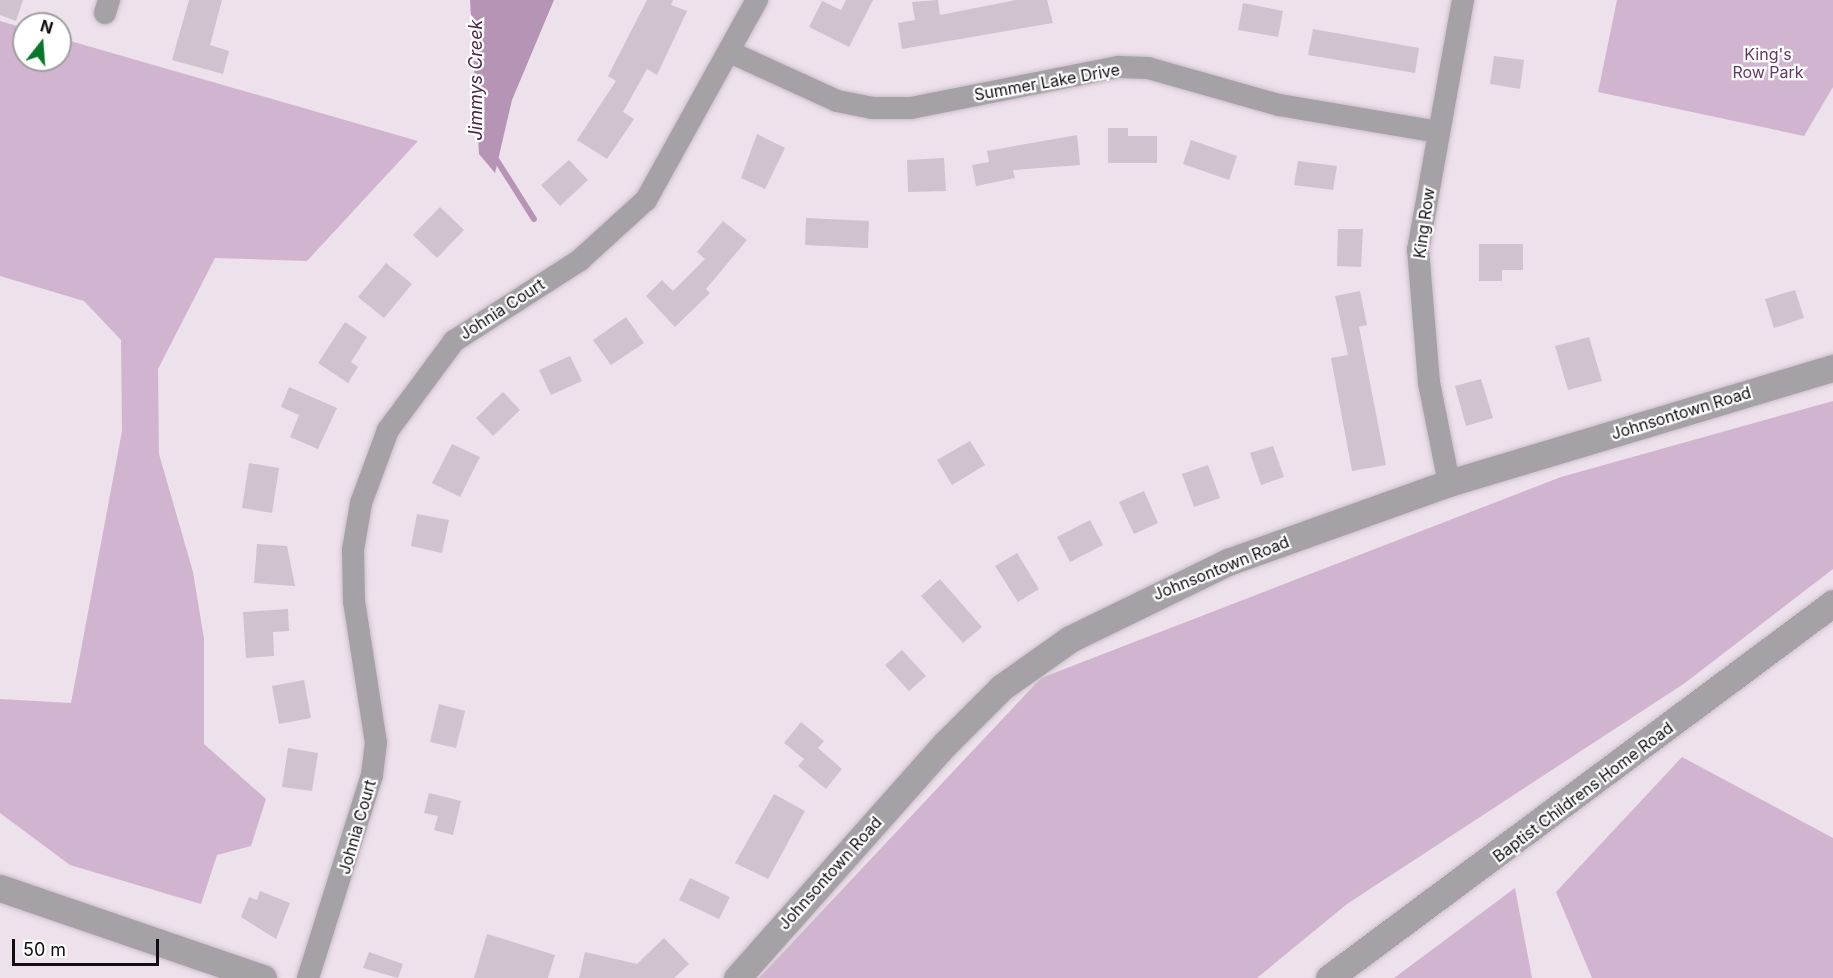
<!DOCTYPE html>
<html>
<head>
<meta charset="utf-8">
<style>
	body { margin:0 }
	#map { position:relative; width:1833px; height:978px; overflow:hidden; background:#ede1ec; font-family:Inter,sans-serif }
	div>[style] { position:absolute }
	.green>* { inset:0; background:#d1b5d0 }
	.water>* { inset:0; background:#b694b5 }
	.stream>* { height:6px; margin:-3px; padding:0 3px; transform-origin:3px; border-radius:3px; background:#b694b5 }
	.building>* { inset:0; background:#cfc3cf }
	.roads { filter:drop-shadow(0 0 2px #cabfc9) drop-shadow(0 0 2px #cabfc9) }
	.minor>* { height:22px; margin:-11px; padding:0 11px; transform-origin:11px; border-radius:11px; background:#a6a1a6 }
	.tertiary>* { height:27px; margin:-13.5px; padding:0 13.5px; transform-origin:13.5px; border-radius:13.5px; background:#a6a1a6 }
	span { translate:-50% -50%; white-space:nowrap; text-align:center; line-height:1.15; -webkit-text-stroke:4.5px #fff; paint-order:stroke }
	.park-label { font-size:16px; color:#643864 }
	.street-label { font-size:16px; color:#110d11 }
	.water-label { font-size:18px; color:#4d224d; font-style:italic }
	.north { position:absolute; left:12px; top:12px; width:60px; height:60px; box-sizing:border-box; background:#fff; border:2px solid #a09ea0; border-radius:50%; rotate:17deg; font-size:16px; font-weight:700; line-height:24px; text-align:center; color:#110d11 }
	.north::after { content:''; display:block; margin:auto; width:21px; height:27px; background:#07772c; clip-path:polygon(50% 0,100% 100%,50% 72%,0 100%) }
	.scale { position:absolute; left:12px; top:939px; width:147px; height:27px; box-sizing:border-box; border:3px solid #110d11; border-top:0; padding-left:8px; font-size:18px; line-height:21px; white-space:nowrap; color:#110d11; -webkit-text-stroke:4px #fff; paint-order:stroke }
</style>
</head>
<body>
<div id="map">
	<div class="green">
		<i style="clip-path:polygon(1617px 0,1833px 0,1833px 87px,1804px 136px,1598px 92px)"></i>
		<i style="clip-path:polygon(0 21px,24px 28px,24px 60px,60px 60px,60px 38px,418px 141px,307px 261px,215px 258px,158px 369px,159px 454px,193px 572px,204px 639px,204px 744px,266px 799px,251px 846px,217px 855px,201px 904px,70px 865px,0 813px,0 699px,71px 703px,122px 431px,121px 340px,84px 301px,0 276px)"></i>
		<i style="clip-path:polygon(1833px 401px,1833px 569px,1685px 683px,1347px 904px,1257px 978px,759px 978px,1041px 678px,1561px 477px)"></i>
		<i style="clip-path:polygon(1682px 757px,1833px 838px,1833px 978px,1592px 978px,1556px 892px)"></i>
		<i style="clip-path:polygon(1515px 888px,1532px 978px,1394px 978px)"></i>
	</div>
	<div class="water">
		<i style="clip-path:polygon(470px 0,554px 0,512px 100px,495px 173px,479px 154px)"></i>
	</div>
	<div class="stream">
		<i style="left:496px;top:159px;width:71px;rotate:57.7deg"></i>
	</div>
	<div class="building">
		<i style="clip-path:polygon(0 0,23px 0,16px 21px,0 15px)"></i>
		<i style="clip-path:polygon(189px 0,222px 0,210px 45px,229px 51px,223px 74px,172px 60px)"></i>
		<i style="clip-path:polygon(647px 0,673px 0,671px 5px,687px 11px,657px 75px,647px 69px,623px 112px,634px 119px,607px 159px,577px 140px,616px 81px,608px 76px)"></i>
		<i style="clip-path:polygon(846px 0,873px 0,849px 47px,809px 27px,822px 1px,841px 10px)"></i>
		<i style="clip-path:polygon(938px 0,940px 15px,1016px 0,1047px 0,1053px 23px,902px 49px,898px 23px,915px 20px,912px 2px)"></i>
		<i style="clip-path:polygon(1243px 3px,1283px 11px,1278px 37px,1238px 30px)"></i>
		<i style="clip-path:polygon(1313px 29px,1419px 48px,1415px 73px,1308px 55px)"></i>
		<i style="clip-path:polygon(1494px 56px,1524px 60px,1520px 89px,1490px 84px)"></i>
		<i style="clip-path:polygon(1108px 128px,1128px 128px,1128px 136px,1157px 136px,1157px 163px,1108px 163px)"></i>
		<i style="clip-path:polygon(757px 134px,785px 148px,765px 189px,741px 178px)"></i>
		<i style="clip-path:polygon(1077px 135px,1080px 165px,1013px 170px,1015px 178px,976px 186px,972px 165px,989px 162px,987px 151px)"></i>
		<i style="clip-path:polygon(1191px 140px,1237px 156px,1229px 180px,1183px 164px)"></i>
		<i style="clip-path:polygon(944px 158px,946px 191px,908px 192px,907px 160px)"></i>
		<i style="clip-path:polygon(569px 160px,588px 180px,560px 206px,541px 185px)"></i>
		<i style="clip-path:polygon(1298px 161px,1337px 166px,1333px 190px,1294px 185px)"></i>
		<i style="clip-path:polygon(440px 207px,464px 230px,437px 258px,413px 235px)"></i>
		<i style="clip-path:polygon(806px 218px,869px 221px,868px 248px,805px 245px)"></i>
		<i style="clip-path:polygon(723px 221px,747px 240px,706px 289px,710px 293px,675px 327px,646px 296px,662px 280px,673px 291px,705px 259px,697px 252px)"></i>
		<i style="clip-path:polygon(1338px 229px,1363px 229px,1361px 267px,1337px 266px)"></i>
		<i style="clip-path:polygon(1479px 244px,1523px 244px,1523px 270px,1502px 270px,1502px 281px,1479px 281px)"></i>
		<i style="clip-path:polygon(386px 263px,412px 284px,384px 318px,358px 297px)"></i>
		<i style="clip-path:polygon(1795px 290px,1804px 318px,1774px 328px,1765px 299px)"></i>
		<i style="clip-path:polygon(1360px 291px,1367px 325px,1359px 327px,1386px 465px,1352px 471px,1331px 358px,1348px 355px,1335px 296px)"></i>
		<i style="clip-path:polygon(626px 317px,644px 343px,611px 365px,593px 340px)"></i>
		<i style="clip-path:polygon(345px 322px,367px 337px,351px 362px,358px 367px,348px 383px,318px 363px)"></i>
		<i style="clip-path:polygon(1589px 337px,1602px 381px,1568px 390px,1555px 346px)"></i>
		<i style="clip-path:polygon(570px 356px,582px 381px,551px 395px,539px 370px)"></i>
		<i style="clip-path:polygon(1481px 379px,1493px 418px,1466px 426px,1455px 386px)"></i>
		<i style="clip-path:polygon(289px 387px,337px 408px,318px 449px,290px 437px,299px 415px,281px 407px)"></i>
		<i style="clip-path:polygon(503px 392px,520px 410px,493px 436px,476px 418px)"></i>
		<i style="clip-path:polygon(970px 441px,985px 465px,952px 485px,937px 460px)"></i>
		<i style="clip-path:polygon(452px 444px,480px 457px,460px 497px,432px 483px)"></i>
		<i style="clip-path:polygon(1273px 446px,1284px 477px,1261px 485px,1250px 453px)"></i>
		<i style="clip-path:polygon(249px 463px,279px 468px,272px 513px,242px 508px)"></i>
		<i style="clip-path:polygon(1208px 465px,1220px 498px,1194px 507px,1182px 474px)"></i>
		<i style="clip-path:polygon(1144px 491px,1158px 523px,1134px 534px,1119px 502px)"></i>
		<i style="clip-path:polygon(417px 514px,449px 520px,442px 553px,411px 546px)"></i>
		<i style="clip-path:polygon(1090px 520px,1103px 545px,1070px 562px,1057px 537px)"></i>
		<i style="clip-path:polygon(257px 544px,287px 546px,295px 586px,254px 583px)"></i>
		<i style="clip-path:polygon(1017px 553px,1039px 589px,1018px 602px,995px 566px)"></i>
		<i style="clip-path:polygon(940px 579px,982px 627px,963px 643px,921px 596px)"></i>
		<i style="clip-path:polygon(288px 609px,289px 631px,273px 632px,274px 656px,246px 658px,243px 612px)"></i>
		<i style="clip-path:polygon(902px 650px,926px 676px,909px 691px,885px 665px)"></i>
		<i style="clip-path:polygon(304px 680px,311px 718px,279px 724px,272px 686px)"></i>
		<i style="clip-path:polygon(439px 704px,465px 711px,456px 748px,430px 742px)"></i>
		<i style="clip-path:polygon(801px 722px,824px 741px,818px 748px,842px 769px,826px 789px,798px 766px,804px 759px,784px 743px)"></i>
		<i style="clip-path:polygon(288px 748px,318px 753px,312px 791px,282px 787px)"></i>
		<i style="clip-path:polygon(429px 793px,461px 801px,453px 835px,434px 830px,438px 816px,424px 813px)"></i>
		<i style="clip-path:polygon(774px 794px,805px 811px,768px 879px,735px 863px)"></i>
		<i style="clip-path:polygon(690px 878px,730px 897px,719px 919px,679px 900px)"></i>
		<i style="clip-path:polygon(260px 891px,290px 903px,276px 939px,241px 917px,249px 897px,257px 900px)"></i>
		<i style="clip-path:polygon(487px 934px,555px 955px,548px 978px,474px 978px)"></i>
		<i style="clip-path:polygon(664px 938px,689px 964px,674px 978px,579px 978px,585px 952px,637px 964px)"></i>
		<i style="clip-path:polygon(369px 952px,403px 964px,398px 978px,363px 968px)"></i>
	</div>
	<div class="roads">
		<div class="minor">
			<i style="left:105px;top:13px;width:14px;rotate:-73deg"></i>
			<i style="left:732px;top:53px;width:115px;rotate:24.6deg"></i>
			<i style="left:837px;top:101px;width:36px;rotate:11deg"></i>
			<i style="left:872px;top:108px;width:39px"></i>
			<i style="left:911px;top:108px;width:212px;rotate:-11.2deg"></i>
			<i style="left:1119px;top:67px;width:29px;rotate:2deg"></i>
			<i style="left:1148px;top:68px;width:136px;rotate:15.8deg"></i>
			<i style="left:1279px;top:105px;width:162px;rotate:9.6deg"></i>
			<i style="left:1449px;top:483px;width:102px;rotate:-101.3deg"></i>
			<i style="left:1429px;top:383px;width:133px;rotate:-94.7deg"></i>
			<i style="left:1418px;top:250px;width:254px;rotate:-79.8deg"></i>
			<i style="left:308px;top:978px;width:213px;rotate:-72.5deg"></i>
			<i style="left:372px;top:775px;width:32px;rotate:-83deg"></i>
			<i style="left:376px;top:743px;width:144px;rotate:-98.8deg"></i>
			<i style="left:354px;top:601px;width:51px;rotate:-91.1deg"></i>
			<i style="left:353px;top:550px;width:48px;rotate:-80.3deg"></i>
			<i style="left:361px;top:503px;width:78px;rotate:-69.7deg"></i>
			<i style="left:388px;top:430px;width:111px;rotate:-53.4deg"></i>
			<i style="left:454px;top:341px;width:150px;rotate:-32.7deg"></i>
			<i style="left:580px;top:260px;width:89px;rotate:-42.3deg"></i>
			<i style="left:646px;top:200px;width:229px;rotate:-61deg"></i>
		</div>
		<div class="tertiary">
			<i style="left:0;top:888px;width:278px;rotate:18.9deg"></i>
			<i style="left:737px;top:978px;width:313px;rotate:-48.4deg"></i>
			<i style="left:945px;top:744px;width:81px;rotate:-45deg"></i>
			<i style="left:1002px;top:687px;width:83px;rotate:-35.2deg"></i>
			<i style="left:1070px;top:639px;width:176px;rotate:-26deg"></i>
			<i style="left:1228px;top:562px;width:235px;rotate:-19.7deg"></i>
			<i style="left:1449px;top:483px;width:401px;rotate:-16.7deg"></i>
			<i style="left:1329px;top:978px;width:628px;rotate:-36.65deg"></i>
		</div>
	</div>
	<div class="park-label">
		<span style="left:1768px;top:63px">King's<br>Row Park</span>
	</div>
	<div class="street-label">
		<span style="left:1047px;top:82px;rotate:-10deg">Summer Lake Drive</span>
		<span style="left:1424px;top:223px;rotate:-82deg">King Row</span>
		<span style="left:502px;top:309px;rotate:-33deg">Johnia Court</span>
		<span style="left:1681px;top:413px;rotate:-17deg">Johnsontown Road</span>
		<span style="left:1221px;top:568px;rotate:-22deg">Johnsontown Road</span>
		<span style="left:1583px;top:792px;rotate:-37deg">Baptist Childrens Home Road</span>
		<span style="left:357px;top:827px;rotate:-74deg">Johnia Court</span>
		<span style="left:830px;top:873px;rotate:-48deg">Johnsontown Road</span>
	</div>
	<div class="water-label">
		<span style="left:476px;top:80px;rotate:-90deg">Jimmys Creek</span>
	</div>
	<div class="north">N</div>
	<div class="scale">50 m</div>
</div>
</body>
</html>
